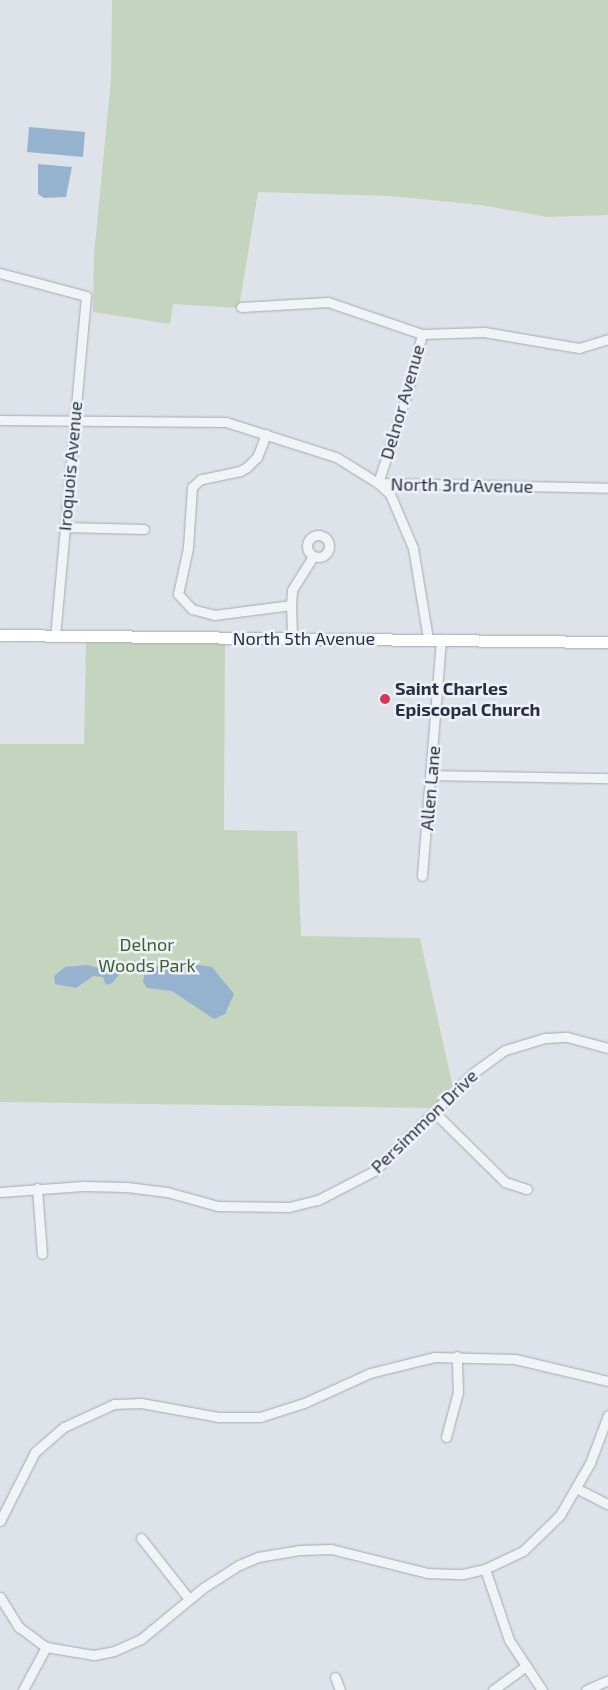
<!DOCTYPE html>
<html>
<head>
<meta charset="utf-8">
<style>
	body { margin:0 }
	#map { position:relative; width:608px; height:1690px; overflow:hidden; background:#dee3e9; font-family:"Exo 2",sans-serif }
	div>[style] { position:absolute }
	.green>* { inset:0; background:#c5d4be }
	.water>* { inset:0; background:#95b3ce }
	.roads { filter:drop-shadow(0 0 1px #a3aab4) drop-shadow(0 0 1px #a3aab4) }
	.minor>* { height:9px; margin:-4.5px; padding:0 4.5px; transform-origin:4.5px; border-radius:4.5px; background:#f1f4f7 }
	.minor>.ring { margin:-4.5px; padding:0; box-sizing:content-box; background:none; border:9px solid #f1f4f7; border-radius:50% }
	.secondary>* { height:11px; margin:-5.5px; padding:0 5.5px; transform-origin:5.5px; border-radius:5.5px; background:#fff }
	.dots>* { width:14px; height:14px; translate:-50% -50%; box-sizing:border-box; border:2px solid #eef2f7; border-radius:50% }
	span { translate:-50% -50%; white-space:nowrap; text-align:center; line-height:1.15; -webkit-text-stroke:5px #eef2f7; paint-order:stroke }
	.street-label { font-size:18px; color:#253142 }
	.poi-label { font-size:18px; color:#253142; font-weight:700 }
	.left { translate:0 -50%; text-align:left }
	.park-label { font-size:18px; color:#3c5f31 }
</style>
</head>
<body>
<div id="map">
	<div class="green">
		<i style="clip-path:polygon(112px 0,608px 0,608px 215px,547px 217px,481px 205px,390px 196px,258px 192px,239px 308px,173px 304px,170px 324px,93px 312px,94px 255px,111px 79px)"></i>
		<i style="clip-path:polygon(86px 640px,225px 643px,224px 830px,297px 831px,301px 936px,420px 938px,453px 1088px,435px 1108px,0 1102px,0 744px,84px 744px)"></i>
	</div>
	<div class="water">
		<i style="clip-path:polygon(29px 127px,85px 132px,83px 157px,27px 152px)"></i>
		<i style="clip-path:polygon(38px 164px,72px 167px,66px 197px,44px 198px,38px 194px)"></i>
		<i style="clip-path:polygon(172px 961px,212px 967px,234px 994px,225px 1014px,214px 1019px,172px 991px,147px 988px,143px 982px,145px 971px)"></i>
		<i style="clip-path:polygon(121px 963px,125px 968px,112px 983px,106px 985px,103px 977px,93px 976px,76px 988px,55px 984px,54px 976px,65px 967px,87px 965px,102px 969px)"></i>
	</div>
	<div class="roads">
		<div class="minor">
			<i style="left:0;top:273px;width:89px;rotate:15deg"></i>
			<i style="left:86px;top:296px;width:341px;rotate:95.2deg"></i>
			<i style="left:241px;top:307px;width:87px;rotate:-3.3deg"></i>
			<i style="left:328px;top:302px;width:99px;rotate:18.8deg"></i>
			<i style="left:422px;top:334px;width:62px;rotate:-1.8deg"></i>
			<i style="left:484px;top:332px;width:96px;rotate:9.6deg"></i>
			<i style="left:579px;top:348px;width:30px;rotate:-17deg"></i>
			<i style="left:422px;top:334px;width:58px;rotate:104deg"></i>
			<i style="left:408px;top:390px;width:98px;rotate:107.9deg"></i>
			<i style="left:378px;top:483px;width:16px;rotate:43deg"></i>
			<i style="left:390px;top:494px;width:59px;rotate:66.9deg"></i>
			<i style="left:413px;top:548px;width:92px;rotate:80.6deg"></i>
			<i style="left:0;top:420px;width:226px;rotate:0.5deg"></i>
			<i style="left:226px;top:422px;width:115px;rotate:17.7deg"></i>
			<i style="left:336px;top:457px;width:49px;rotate:31.8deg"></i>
			<i style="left:378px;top:483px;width:230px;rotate:1.2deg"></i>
			<i style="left:266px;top:434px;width:25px;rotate:111deg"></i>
			<i style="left:257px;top:457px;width:14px;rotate:135deg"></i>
			<i style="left:247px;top:467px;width:8px;rotate:150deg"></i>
			<i style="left:240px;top:471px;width:40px;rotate:168deg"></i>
			<i style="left:201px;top:479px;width:12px;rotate:138deg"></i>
			<i style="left:192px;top:487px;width:61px;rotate:93.8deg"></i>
			<i style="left:188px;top:548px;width:47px;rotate:102.3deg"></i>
			<i style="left:178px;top:594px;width:21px;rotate:47deg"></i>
			<i style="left:192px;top:609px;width:23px;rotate:15deg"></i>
			<i style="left:214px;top:615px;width:78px;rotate:-7.4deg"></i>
			<i style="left:291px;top:605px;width:34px;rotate:88deg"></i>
			<i style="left:65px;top:527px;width:79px;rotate:1.5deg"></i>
			<i class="ring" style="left:307px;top:535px;width:13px;height:13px"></i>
			<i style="left:291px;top:605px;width:15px;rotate:-86deg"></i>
			<i style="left:292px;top:590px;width:40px;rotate:-58deg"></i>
			<i style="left:431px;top:775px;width:177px;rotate:1deg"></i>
			<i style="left:422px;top:876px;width:238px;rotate:-85.4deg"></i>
			<i style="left:434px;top:1112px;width:100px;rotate:44.6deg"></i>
			<i style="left:505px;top:1182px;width:23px;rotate:18deg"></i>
			<i style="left:37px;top:1188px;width:66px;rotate:85.7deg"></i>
			<i style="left:0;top:1192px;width:83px;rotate:-4.1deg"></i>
			<i style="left:83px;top:1186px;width:44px;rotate:1.3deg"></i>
			<i style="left:127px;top:1187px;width:40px;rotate:7.1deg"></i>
			<i style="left:167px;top:1192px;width:53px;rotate:15.4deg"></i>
			<i style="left:218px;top:1206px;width:71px;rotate:0.8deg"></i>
			<i style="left:289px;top:1207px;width:30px;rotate:-14deg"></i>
			<i style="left:318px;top:1200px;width:63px;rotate:-27.4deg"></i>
			<i style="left:374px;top:1171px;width:139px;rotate:-44.7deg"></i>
			<i style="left:473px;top:1073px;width:39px;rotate:-36deg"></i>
			<i style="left:505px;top:1050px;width:42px;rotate:-16.7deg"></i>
			<i style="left:545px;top:1038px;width:22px;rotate:-3deg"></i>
			<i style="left:567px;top:1037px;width:42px;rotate:15deg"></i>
			<i style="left:446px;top:1437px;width:47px;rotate:-75.1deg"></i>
			<i style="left:458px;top:1392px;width:36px;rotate:-92deg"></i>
			<i style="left:576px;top:1488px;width:36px;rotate:27deg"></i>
			<i style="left:0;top:1521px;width:77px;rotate:-63.1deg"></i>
			<i style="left:35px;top:1452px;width:38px;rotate:-41deg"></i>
			<i style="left:64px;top:1427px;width:55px;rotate:-24.7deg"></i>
			<i style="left:114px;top:1404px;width:27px;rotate:-2deg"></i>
			<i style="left:141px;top:1403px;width:78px;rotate:10.3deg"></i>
			<i style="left:218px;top:1417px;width:42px"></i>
			<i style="left:260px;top:1417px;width:46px;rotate:-17.7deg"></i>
			<i style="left:304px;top:1403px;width:72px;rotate:-24.4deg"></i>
			<i style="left:370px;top:1373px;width:66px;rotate:-14deg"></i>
			<i style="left:434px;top:1357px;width:81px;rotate:1.4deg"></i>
			<i style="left:515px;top:1359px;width:96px;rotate:13.3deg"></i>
			<i style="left:141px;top:1538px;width:78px;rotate:51.8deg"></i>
			<i style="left:485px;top:1569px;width:75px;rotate:71.3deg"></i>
			<i style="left:509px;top:1640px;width:60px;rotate:56.6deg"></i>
			<i style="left:0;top:1597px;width:36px;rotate:58deg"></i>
			<i style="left:19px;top:1627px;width:34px;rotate:37deg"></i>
			<i style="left:46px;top:1647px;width:49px;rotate:9.5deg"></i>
			<i style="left:94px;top:1655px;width:20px;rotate:-11deg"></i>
			<i style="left:114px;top:1651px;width:30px;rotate:-24deg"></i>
			<i style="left:141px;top:1639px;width:80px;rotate:-39.4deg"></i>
			<i style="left:203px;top:1588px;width:43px;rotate:-32.6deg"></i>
			<i style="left:239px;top:1565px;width:21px;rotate:-23deg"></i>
			<i style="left:258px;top:1557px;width:43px;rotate:-9.5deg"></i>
			<i style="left:300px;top:1550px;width:31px;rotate:-2deg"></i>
			<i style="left:331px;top:1549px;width:99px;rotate:14deg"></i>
			<i style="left:427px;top:1573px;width:36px;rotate:2deg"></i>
			<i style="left:463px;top:1574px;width:23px;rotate:-13deg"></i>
			<i style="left:485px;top:1569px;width:42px;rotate:-25.3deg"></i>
			<i style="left:523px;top:1551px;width:52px;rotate:-44.2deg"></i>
			<i style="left:560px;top:1515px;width:60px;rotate:-60deg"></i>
			<i style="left:590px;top:1463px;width:51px;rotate:-69.4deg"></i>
			<i style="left:335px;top:1677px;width:14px;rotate:69deg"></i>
			<i style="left:23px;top:1690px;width:49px;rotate:-61.9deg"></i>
			<i style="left:493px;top:1690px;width:41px;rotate:-36deg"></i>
			<i style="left:586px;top:1690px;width:24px;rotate:-24deg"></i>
		</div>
		<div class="secondary">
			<i style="left:0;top:635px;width:608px;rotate:0.66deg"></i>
		</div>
	</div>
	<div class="dots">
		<i style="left:385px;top:699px;background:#dd3455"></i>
	</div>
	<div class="street-label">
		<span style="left:402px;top:402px;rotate:-74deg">Delnor Avenue</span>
		<span style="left:70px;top:466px;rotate:-85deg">Iroquois Avenue</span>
		<span style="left:462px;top:485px;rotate:1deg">North 3rd Avenue</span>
		<span style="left:304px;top:638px">North 5th Avenue</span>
		<span style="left:430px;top:788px;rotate:-85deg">Allen Lane</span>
		<span style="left:424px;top:1121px;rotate:-44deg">Persimmon Drive</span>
	</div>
	<div class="poi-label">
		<span class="left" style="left:395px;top:699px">Saint Charles<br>Episcopal Church</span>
	</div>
	<div class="park-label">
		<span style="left:147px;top:955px">Delnor<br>Woods Park</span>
	</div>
</div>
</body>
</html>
